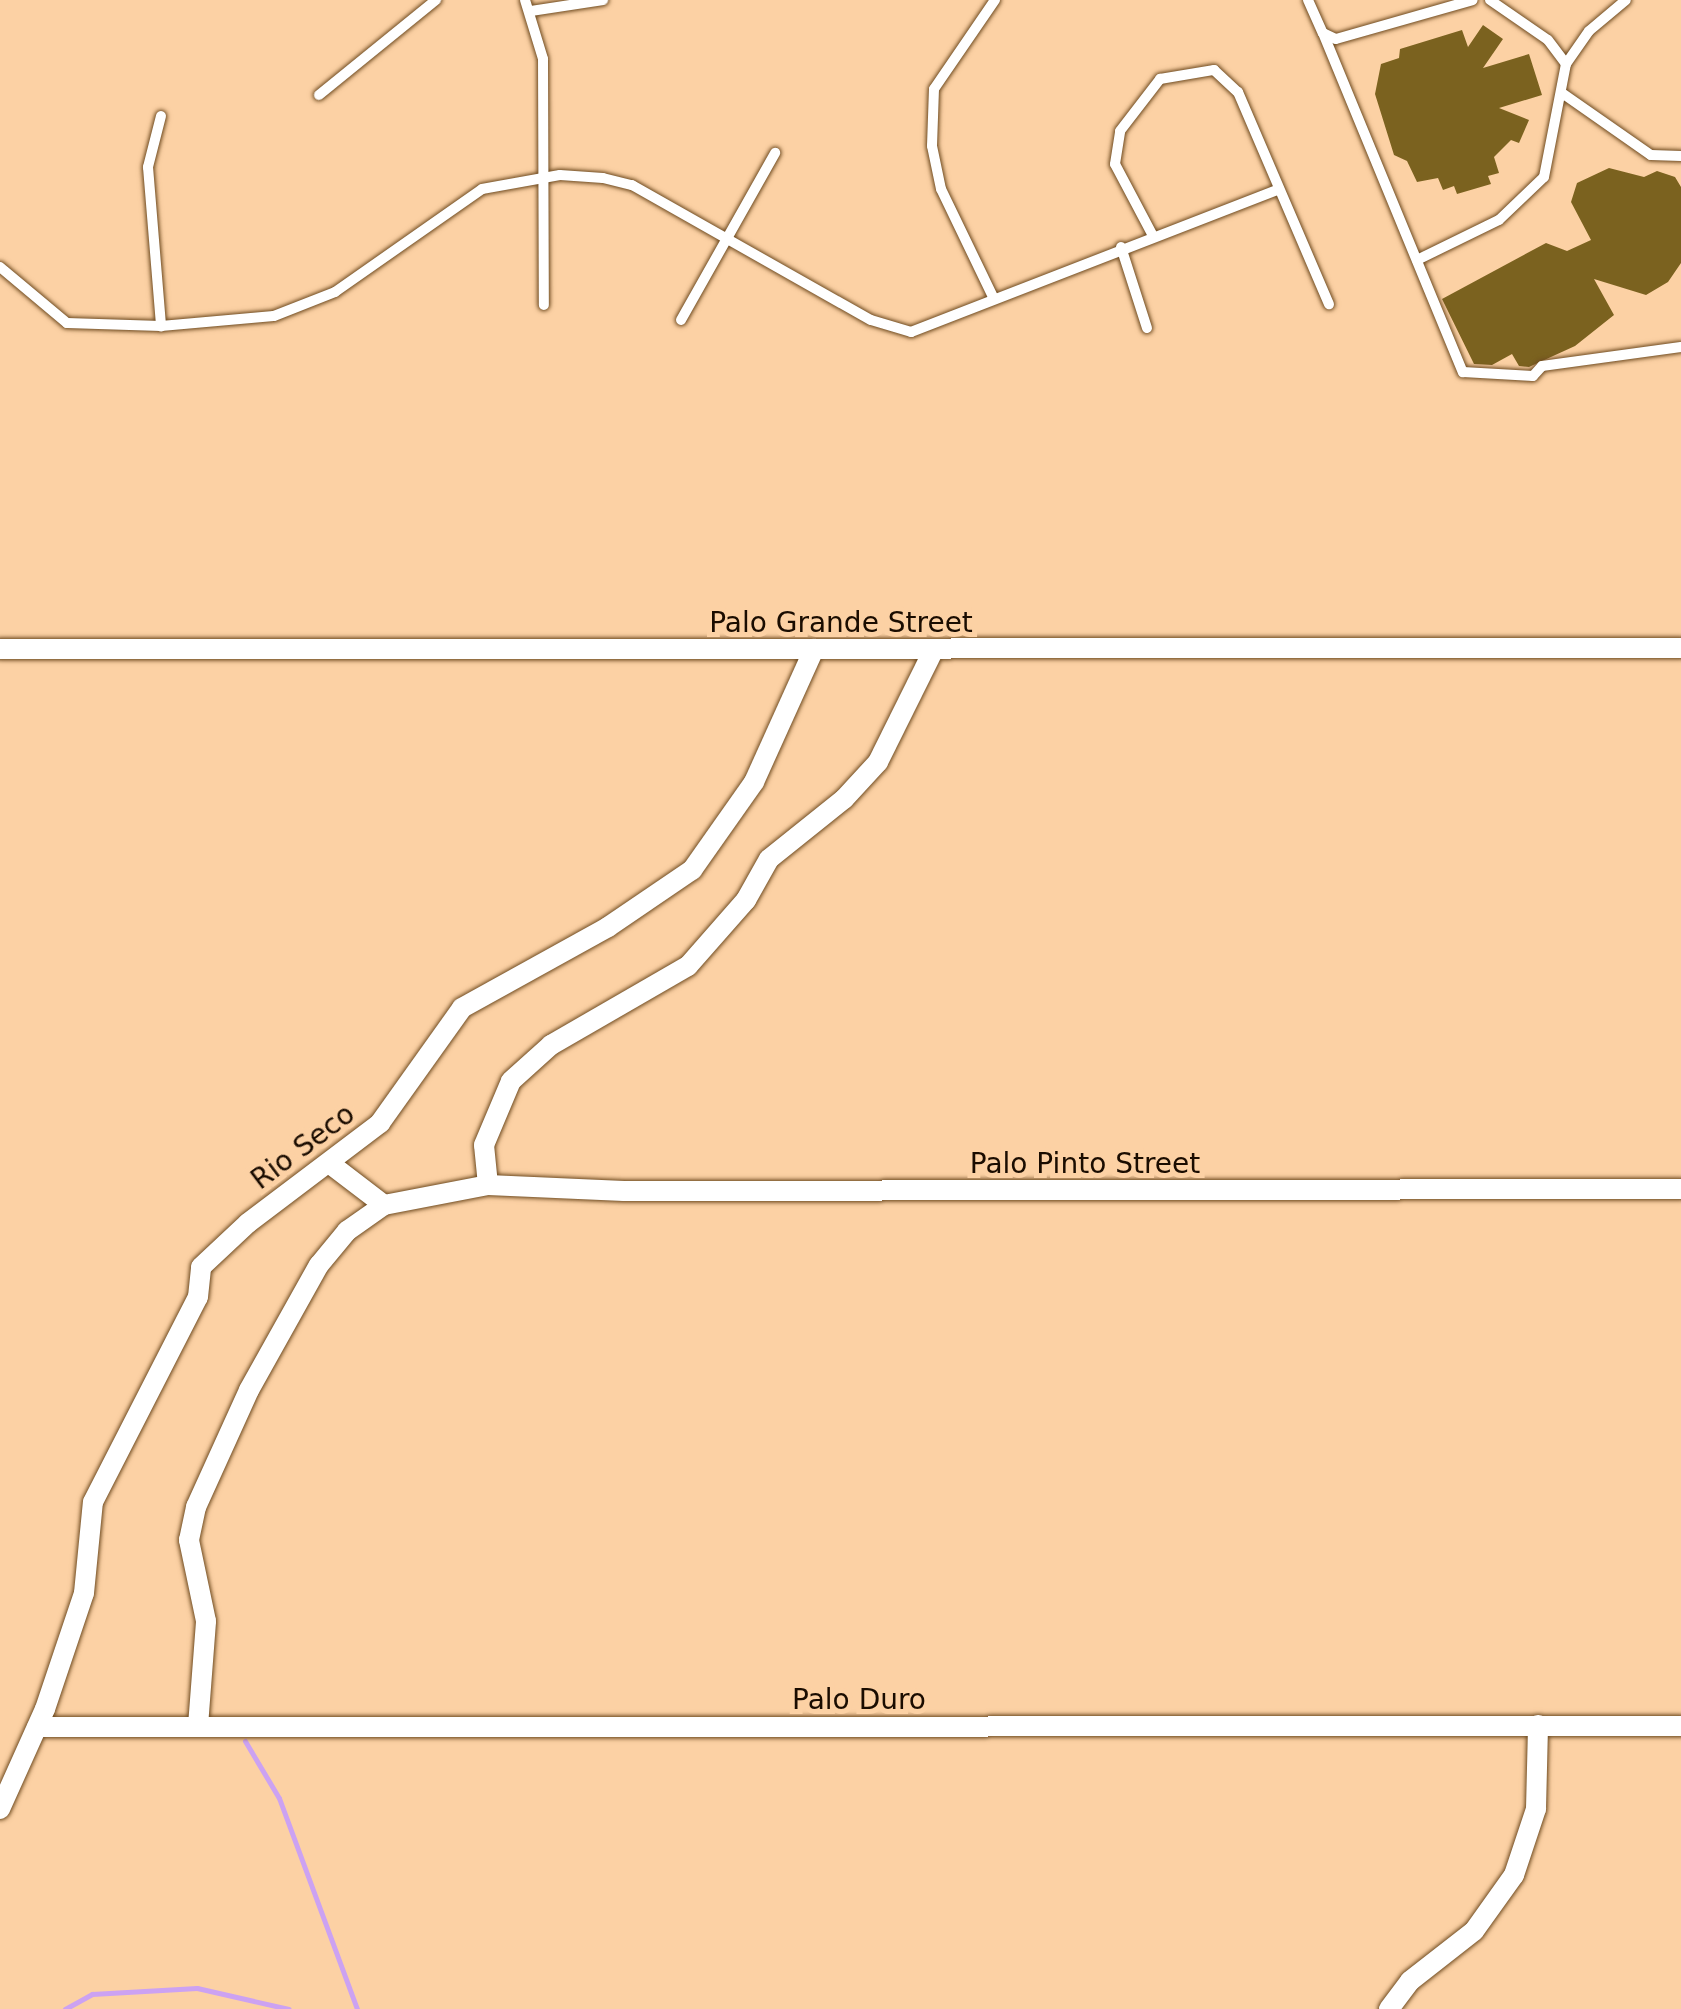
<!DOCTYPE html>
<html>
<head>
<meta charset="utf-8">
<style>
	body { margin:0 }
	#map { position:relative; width:1681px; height:2009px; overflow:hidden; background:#fcd1a4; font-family:"DejaVu Sans",sans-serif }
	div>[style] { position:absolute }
	.stream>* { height:5px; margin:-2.5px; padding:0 2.5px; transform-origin:2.5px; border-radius:2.5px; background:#cca2f2 }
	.building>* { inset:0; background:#7b621f }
	.roads { filter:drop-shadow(0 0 2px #6f4b20) drop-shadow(0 0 2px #6f4b20) }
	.lane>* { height:10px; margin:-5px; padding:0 5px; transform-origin:5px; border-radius:5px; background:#fff }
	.street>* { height:20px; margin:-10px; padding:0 10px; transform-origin:10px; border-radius:10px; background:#fff }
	span { translate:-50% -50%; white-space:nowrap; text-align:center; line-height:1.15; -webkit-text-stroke:10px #fcd1a4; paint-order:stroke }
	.street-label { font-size:28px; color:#1a0c00 }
</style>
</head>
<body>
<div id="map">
	<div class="stream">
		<i style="left:245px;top:1741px;width:66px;rotate:59.2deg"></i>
		<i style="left:279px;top:1798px;width:225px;rotate:69.7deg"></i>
		<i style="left:65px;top:2009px;width:31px;rotate:-29deg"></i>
		<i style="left:92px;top:1994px;width:105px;rotate:-3.3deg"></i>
		<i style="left:197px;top:1988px;width:94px;rotate:12.9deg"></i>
	</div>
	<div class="building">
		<i style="clip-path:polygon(1483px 25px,1503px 39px,1483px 68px,1529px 54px,1542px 95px,1499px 108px,1529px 120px,1519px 143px,1511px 140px,1494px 157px,1499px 173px,1488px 176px,1491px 184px,1457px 194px,1454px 186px,1443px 190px,1438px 178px,1417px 182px,1407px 161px,1394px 155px,1375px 94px,1381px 64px,1399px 58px,1400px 49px,1462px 30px,1468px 47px)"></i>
		<i style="clip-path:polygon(1609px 168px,1644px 177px,1657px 171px,1675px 177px,1681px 187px,1681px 263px,1668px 282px,1646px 295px,1594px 279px,1614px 315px,1575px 346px,1529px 367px,1519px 366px,1512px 354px,1492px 365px,1474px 364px,1442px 299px,1546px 243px,1567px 251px,1591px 240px,1571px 202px,1577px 183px)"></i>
	</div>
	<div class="roads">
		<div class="lane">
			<i style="left:525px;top:0;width:62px;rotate:73deg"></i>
			<i style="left:543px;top:59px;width:246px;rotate:89.8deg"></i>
			<i style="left:1308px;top:0;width:36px;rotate:66deg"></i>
			<i style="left:1323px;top:33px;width:14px;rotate:25deg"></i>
			<i style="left:1336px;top:39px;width:142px;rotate:-15.9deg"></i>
			<i style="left:1490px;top:0;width:70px;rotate:34.6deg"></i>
			<i style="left:1548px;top:40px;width:30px;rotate:53deg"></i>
			<i style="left:531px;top:11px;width:73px;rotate:-8.7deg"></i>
			<i style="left:1323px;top:33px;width:367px;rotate:67.6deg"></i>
			<i style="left:1463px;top:372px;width:70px;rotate:3.3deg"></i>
			<i style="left:1533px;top:376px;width:13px;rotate:-48deg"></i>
			<i style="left:1542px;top:366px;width:140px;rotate:-7.8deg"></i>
			<i style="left:1562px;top:93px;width:108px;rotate:34.9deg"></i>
			<i style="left:1651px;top:155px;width:30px;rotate:2deg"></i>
			<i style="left:319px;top:95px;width:151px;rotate:-39.1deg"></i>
			<i style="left:161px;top:116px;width:53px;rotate:104.3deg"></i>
			<i style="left:148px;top:167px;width:160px;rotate:85.3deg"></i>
			<i style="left:1152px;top:234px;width:79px;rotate:-117.9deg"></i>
			<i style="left:1115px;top:164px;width:33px;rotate:-81deg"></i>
			<i style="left:1120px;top:131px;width:66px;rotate:-52.4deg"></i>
			<i style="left:1160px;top:79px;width:55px;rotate:-9.5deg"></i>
			<i style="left:1214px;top:70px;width:33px;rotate:43deg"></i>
			<i style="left:1238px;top:92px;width:231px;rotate:66.8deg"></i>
			<i style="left:1121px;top:247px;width:85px;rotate:72.2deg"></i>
			<i style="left:1417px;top:260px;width:91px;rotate:-26deg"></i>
			<i style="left:1499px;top:220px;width:62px;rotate:-43.7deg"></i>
			<i style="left:1544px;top:177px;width:115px;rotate:-79deg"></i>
			<i style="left:1566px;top:64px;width:40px;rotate:-55.1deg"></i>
			<i style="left:1589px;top:31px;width:48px;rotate:-40deg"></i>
			<i style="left:0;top:267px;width:87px;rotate:39.9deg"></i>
			<i style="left:67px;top:323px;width:94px;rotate:1.8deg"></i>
			<i style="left:161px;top:326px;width:113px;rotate:-5.1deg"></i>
			<i style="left:274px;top:316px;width:66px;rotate:-21.5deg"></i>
			<i style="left:335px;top:292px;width:179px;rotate:-35deg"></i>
			<i style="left:482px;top:189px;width:79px;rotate:-10.2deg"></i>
			<i style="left:560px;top:175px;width:43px;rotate:4deg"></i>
			<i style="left:603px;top:178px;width:30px;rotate:14deg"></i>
			<i style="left:632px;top:185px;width:274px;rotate:29.5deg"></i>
			<i style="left:871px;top:320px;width:42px;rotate:16.7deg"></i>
			<i style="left:911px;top:332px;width:394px;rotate:-21.2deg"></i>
			<i style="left:994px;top:299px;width:122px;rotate:-115.7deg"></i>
			<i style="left:941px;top:189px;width:44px;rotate:-101.8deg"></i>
			<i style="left:932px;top:146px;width:57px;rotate:-88deg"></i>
			<i style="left:934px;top:89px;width:108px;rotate:-55.6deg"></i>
			<i style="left:681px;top:320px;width:192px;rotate:-60.6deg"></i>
		</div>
		<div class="street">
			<i style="left:0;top:649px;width:1681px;rotate:-0.03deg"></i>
			<i style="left:329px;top:1163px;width:69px;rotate:37.4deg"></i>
			<i style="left:488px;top:1185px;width:40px;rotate:-95.7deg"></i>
			<i style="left:484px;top:1145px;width:69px;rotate:-67.1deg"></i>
			<i style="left:511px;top:1081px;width:54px;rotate:-42deg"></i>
			<i style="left:551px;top:1045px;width:158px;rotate:-30deg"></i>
			<i style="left:688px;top:966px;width:88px;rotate:-48.7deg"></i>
			<i style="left:746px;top:900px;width:47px;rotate:-60.7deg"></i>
			<i style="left:769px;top:859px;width:96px;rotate:-38.7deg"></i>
			<i style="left:844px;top:799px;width:50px;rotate:-47.4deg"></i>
			<i style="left:878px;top:762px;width:124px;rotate:-63.6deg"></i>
			<i style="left:198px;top:1726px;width:105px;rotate:-85.6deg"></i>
			<i style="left:206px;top:1621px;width:83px;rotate:-101.9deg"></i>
			<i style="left:189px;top:1540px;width:34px;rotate:-78deg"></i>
			<i style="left:196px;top:1507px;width:128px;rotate:-65.6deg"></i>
			<i style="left:249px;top:1390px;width:143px;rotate:-60.8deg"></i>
			<i style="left:319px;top:1265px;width:44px;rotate:-50.5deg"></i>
			<i style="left:347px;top:1231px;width:45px;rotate:-35.1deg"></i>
			<i style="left:384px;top:1205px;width:106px;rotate:-10.9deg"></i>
			<i style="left:488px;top:1185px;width:136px;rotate:2.5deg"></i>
			<i style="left:624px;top:1191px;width:1057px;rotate:-0.11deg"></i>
			<i style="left:37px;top:1727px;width:1644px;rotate:-0.03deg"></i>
			<i style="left:0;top:1809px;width:110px;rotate:-65.8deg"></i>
			<i style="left:45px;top:1709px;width:122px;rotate:-71.4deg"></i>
			<i style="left:84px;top:1593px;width:91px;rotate:-84.4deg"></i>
			<i style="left:93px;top:1502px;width:230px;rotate:-62.9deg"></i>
			<i style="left:198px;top:1297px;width:30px;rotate:-84deg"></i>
			<i style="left:201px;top:1267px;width:64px;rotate:-43.1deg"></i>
			<i style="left:248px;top:1223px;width:166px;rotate:-37.1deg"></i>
			<i style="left:380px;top:1123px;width:141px;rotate:-54.5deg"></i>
			<i style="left:462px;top:1008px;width:167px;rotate:-29deg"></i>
			<i style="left:608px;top:927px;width:102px;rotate:-34.2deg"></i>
			<i style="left:692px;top:870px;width:108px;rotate:-54.8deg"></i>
			<i style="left:754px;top:782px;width:146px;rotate:-65.7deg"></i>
			<i style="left:1389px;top:2009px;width:35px;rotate:-53deg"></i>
			<i style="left:1410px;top:1981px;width:81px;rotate:-38deg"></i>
			<i style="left:1474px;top:1931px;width:69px;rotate:-54.5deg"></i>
			<i style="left:1514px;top:1875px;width:70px;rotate:-71.6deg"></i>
			<i style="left:1536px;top:1809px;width:84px;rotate:-88.6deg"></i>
		</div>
	</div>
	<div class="street-label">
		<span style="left:841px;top:623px">Palo Grande Street</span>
		<span style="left:303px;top:1147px;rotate:-37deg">Rio Seco</span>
		<span style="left:1085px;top:1164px">Palo Pinto Street</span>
		<span style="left:859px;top:1700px">Palo Duro</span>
	</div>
</div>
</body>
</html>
